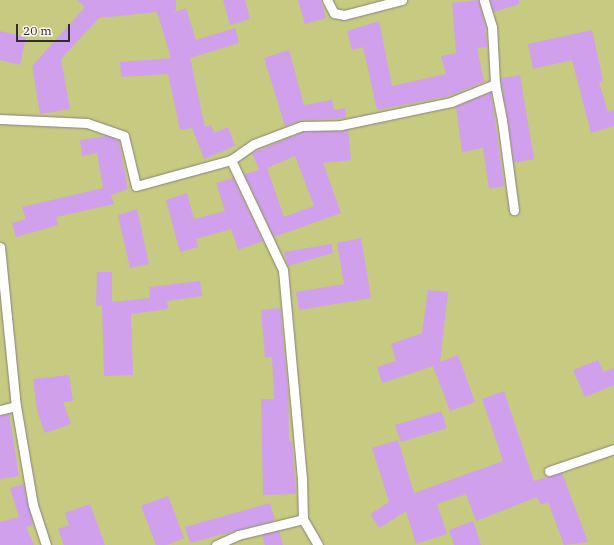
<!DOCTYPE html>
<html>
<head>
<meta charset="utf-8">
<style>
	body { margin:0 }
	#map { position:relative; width:614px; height:545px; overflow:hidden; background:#fbf6f0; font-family:"IBM Plex Serif",serif }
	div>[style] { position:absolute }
	.green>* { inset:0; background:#c7ca81 }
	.building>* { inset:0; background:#d0a0ec }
	.roads { filter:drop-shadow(0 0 1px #87837d) drop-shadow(0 0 1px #87837d) }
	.service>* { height:9px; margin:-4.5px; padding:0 4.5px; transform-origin:4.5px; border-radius:4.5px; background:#fff }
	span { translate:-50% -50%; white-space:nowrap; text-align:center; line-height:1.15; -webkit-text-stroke:3px #fbf6f0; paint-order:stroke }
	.scale { position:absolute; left:16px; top:24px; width:54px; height:18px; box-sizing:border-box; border:2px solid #2f2e2b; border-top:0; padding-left:5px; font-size:12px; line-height:14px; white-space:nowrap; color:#2f2e2b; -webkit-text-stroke:3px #fbf6f0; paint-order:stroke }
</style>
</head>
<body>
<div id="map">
	<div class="green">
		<i style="clip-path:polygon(0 0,614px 0,614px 545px,0 545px)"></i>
	</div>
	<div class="building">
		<i style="clip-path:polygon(77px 0,176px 0,176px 10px,172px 13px,186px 8px,196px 40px,235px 28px,239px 43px,190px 58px,205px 127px,211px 125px,214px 133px,228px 127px,235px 146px,204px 159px,192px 128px,180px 130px,168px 74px,121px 77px,120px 62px,171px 58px,157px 12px,99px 18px,61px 59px,70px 109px,40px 114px,32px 66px,85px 7px)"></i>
		<i style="clip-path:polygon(223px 0,245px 0,250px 19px,230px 25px)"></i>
		<i style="clip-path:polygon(298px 0,321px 0,326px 18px,305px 24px)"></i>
		<i style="clip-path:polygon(478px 0,485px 24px,487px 47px,477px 48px,484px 81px,488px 80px,449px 96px,377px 110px,363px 47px,352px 50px,347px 31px,379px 21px,392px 86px,446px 74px,441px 56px,456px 53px,452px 3px)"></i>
		<i style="clip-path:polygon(490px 0,519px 0,519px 4px,494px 12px)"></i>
		<i style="clip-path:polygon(592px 30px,603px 81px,599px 82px,608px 112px,614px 110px,614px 126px,591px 133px,572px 60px,533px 69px,528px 44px)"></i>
		<i style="clip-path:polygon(0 31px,26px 37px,20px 65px,0 60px)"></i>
		<i style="clip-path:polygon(289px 50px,304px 105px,332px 100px,334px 110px,345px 108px,346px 118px,302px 120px,285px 126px,264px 58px)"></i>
		<i style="clip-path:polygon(520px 75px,534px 159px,514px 163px,501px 78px)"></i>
		<i style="clip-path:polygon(491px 92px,504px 186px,489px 189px,483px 148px,462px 152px,456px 107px)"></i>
		<i style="clip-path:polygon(evenodd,348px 130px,351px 160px,323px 163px,341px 213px,274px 237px,244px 174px,259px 170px,252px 153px,303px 132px,348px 130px,295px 156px,314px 206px,284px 217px,267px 168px,295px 156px)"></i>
		<i style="clip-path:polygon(107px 136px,119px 141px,128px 189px,111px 195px,114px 204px,56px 217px,58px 225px,16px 237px,12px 223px,26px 219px,22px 207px,103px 188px,97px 153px,82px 156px,80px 140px)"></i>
		<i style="clip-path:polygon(233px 178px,263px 241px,238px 250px,231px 229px,196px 239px,198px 247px,180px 252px,166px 200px,187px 193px,194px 219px,225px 211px,216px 183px)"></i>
		<i style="clip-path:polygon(137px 209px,149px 264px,130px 268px,118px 215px)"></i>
		<i style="clip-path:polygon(361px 238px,371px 298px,299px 310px,296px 292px,344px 284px,337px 243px)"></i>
		<i style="clip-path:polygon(331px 244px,333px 253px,288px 266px,284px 252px)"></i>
		<i style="clip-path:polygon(97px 272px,112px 272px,112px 302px,150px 298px,149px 287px,200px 281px,202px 296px,167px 301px,168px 309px,131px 314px,133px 375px,104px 376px,102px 306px,96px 306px)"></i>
		<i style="clip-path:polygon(428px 290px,448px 292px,440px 362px,458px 355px,475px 402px,450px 411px,433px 366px,382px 383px,377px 367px,396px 361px,391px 344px,422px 333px)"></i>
		<i style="clip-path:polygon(280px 308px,288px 391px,289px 441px,292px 441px,296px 494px,263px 495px,261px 399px,274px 399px,272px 357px,265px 358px,261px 310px)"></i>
		<i style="clip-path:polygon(598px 360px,604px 372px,614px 368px,614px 385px,585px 397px,573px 370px)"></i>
		<i style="clip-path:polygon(69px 375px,73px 401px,63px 402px,71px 424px,45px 433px,37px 411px,33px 379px)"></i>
		<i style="clip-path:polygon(504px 391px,534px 481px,562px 473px,588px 542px,564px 545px,548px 502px,541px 505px,537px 497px,476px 521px,466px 494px,437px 504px,447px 534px,416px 544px,406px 511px,379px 528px,370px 514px,389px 502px,372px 448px,398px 440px,414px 493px,503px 461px,482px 399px)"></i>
		<i style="clip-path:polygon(441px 411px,447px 428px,401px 442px,395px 425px)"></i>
		<i style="clip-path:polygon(9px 414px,19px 476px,0 479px,0 416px)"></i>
		<i style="clip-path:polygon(23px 484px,33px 525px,26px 527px,34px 545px,0 545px,0 522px,19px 517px,10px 488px)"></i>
		<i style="clip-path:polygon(168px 496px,184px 538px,167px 545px,156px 545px,141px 506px)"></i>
		<i style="clip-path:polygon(270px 503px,275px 520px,190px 543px,185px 527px)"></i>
		<i style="clip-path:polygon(90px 504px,105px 545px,64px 545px,58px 529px,69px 525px,65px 513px)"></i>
		<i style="clip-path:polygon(473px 521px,481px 545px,454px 545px,449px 530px)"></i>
		<i style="clip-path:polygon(279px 531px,283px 545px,265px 545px,262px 535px)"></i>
	</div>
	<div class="roads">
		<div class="service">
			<i style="left:327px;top:0;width:15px;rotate:62deg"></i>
			<i style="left:334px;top:13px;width:10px;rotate:11deg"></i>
			<i style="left:344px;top:15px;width:60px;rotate:-14.5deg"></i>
			<i style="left:495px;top:84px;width:37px;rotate:79deg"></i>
			<i style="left:502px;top:120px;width:91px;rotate:82.4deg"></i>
			<i style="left:0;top:119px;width:87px;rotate:2.6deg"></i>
			<i style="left:87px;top:123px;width:39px;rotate:19deg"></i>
			<i style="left:124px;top:136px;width:51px;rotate:76.5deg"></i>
			<i style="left:136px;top:186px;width:98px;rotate:-15.3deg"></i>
			<i style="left:231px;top:160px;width:122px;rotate:64.7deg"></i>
			<i style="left:283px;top:270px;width:210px;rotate:84.8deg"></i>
			<i style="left:302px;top:479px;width:40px;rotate:88.6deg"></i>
			<i style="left:303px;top:519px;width:30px;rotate:60deg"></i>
			<i style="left:231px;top:160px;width:28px;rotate:-35deg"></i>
			<i style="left:254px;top:144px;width:51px;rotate:-20.6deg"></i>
			<i style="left:302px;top:126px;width:39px;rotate:-1deg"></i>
			<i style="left:341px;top:125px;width:112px;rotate:-11.8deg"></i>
			<i style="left:451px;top:102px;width:48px;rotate:-22.2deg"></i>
			<i style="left:495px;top:84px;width:57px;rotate:-93deg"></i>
			<i style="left:492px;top:27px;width:28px;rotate:-107deg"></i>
			<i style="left:0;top:247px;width:160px;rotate:84.3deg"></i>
			<i style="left:16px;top:406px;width:100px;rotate:80.3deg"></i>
			<i style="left:33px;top:505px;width:42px;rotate:72deg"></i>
			<i style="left:0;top:410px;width:16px;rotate:-14deg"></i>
			<i style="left:549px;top:471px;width:69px;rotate:-18.7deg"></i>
			<i style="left:216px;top:545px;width:24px;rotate:-24deg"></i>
			<i style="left:238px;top:535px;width:67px;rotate:-13.8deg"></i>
		</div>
	</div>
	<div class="scale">20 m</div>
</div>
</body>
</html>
